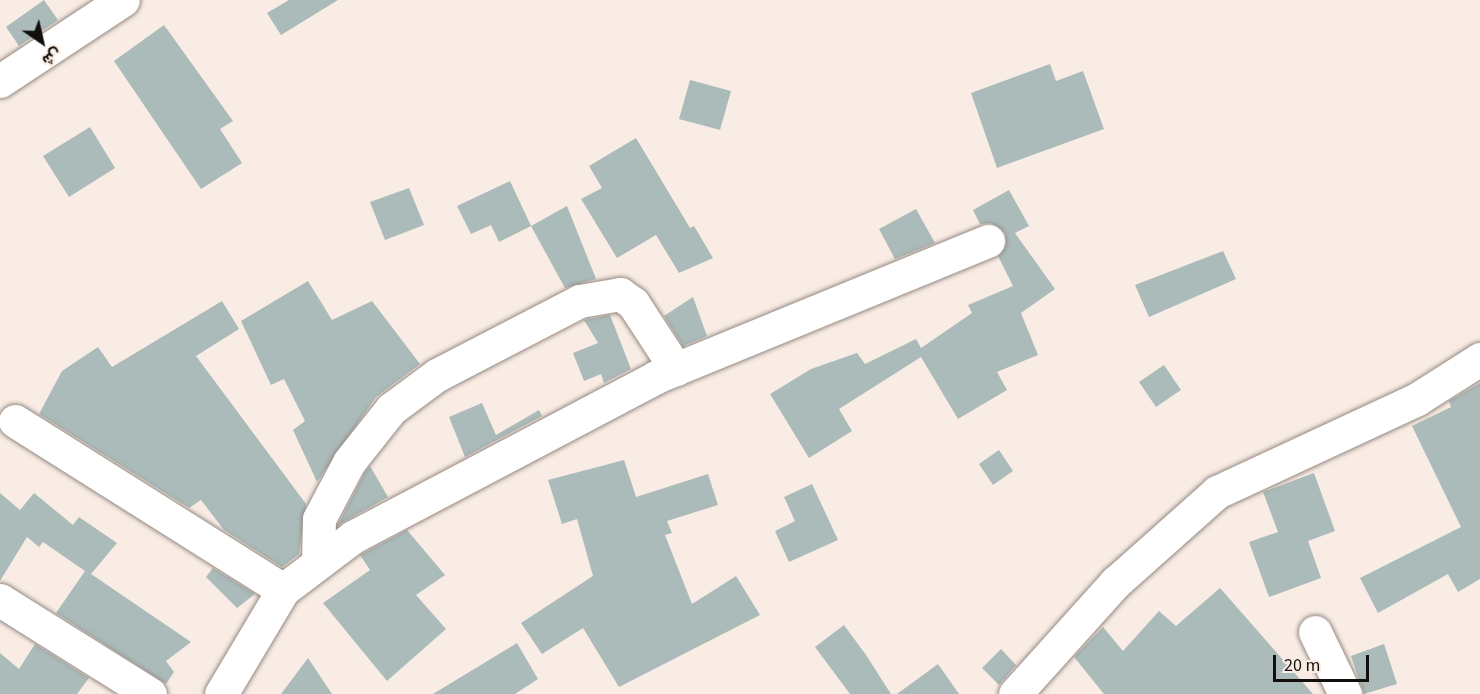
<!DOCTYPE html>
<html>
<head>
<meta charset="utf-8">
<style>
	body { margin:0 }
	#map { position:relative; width:1480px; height:694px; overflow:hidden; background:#f9ece4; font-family:"Source Sans 3",Vazirmatn,sans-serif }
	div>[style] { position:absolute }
	.building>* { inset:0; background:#abbbba }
	.roads { filter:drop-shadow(0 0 2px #948982) drop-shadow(0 0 2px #948982) }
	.minor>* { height:33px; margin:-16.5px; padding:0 16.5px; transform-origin:16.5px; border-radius:16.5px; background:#fff }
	span { translate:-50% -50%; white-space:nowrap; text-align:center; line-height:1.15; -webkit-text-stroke:6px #f9ece4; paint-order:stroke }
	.north { position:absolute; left:12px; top:12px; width:60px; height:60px; -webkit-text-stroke:4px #f9ece4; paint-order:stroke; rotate:146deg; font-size:16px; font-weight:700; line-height:24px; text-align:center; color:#130f0c }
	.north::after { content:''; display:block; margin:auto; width:21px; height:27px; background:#130f0c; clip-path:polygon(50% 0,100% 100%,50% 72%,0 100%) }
	.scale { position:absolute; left:1273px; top:655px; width:96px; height:27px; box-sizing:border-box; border:3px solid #130f0c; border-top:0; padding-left:8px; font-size:18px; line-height:21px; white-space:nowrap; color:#130f0c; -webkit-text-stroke:4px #f9ece4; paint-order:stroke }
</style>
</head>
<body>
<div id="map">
	<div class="building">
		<i style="clip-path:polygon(44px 0,58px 20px,19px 46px,6px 27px)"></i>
		<i style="clip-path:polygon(289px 0,338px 0,281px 35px,267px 13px)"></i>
		<i style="clip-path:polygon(164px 25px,233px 121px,220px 129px,242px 163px,201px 189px,114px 61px)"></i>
		<i style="clip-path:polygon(1050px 64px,1056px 81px,1083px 71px,1104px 129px,997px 168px,971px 93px)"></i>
		<i style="clip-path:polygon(690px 80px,731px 91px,720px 130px,679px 119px)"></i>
		<i style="clip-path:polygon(90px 127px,115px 168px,69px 197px,43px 156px)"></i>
		<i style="clip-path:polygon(636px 138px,690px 228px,694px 226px,713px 258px,679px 273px,656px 235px,617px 258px,581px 199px,602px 188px,589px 166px)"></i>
		<i style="clip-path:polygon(510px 181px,531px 226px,499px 242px,491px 225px,471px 234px,457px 206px)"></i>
		<i style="clip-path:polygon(409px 188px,424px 225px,385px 240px,370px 202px)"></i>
		<i style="clip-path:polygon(1009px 190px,1029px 226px,1015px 233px,1055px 289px,1021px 313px,1038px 355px,997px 372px,1007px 390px,958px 419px,921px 357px,839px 409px,852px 431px,809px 458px,770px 394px,811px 369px,857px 353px,865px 364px,916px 339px,921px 348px,972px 313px,968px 305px,1013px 286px,998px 256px,1006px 244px,1005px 233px,991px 223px,980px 224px,973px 210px)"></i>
		<i style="clip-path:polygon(567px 206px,596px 279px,565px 288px,531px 226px)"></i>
		<i style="clip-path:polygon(916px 209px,935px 243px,895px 259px,879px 229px)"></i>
		<i style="clip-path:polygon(1223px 251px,1236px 279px,1149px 317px,1135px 285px)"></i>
		<i style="clip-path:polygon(308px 281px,332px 320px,372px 301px,420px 364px,376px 397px,317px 482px,293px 430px,305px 421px,284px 379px,271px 385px,241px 321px)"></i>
		<i style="clip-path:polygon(693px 297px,707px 336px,683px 346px,664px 316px)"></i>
		<i style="clip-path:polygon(222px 301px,239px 329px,196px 356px,306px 504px,299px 554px,282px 567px,224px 530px,201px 500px,189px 508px,39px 414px,62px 371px,98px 347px,112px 367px)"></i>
		<i style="clip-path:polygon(610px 315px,631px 369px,604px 383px,601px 374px,584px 381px,573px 353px,598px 343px,584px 320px)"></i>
		<i style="clip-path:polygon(1164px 365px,1181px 390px,1156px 407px,1139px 382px)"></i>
		<i style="clip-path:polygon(1480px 383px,1480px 579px,1458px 592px,1448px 574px,1378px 613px,1360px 578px,1461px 527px,1412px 426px,1451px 407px,1449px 401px)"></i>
		<i style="clip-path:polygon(482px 403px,496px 435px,539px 410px,542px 416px,465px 457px,449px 417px)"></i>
		<i style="clip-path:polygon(999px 450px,1013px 471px,993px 485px,979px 464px)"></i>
		<i style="clip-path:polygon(624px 460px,636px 497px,708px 474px,718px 505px,667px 521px,672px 533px,665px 535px,692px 604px,736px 576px,760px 615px,619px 687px,583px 628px,542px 654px,521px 623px,593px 576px,577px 519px,562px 524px,548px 480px)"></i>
		<i style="clip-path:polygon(370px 466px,388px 497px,338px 525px,365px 472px)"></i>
		<i style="clip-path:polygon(1314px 473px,1335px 531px,1308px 541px,1321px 578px,1269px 597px,1249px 542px,1278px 532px,1263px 492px)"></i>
		<i style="clip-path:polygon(812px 484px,838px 540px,789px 562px,775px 531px,795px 521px,784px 497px)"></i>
		<i style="clip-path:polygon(0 493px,20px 510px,34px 493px,73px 525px,79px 517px,117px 543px,91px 574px,191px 642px,166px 661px,174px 672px,166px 684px,56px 613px,85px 571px,43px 542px,39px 547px,27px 537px,0 581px)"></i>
		<i style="clip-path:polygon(407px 530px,445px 575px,416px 595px,446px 629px,387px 681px,323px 603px,370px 570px,360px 555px)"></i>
		<i style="clip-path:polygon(213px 568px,255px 594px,237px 608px,206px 577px)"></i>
		<i style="clip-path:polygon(1220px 588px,1313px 694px,1104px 694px,1074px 657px,1103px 627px,1123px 651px,1159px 611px,1176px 626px)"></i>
		<i style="clip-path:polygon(844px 625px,866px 655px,891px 694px,850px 694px,815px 647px)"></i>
		<i style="clip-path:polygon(517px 643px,538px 679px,515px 694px,433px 694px)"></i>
		<i style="clip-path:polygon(35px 644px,89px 678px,77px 694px,0 694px,0 653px,19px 669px)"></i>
		<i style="clip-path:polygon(1384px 644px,1397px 684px,1364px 694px,1351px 656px)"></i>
		<i style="clip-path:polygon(1001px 649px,1016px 665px,999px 685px,982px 668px)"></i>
		<i style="clip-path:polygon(308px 658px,332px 694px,281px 694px)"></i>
		<i style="clip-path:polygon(938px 664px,959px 694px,897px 694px)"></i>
	</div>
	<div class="roads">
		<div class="minor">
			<i style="left:0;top:81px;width:147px;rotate:-33.4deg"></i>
			<i style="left:15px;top:421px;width:317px;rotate:32.2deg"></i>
			<i style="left:318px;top:563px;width:44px;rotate:-88.7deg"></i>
			<i style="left:319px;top:519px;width:64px;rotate:-62.2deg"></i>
			<i style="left:349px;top:462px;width:68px;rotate:-51.6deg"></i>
			<i style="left:391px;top:409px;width:57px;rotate:-36.5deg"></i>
			<i style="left:437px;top:375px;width:161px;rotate:-27.4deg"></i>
			<i style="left:580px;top:301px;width:41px;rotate:-9.9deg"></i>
			<i style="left:620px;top:294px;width:16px;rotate:35deg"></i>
			<i style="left:633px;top:303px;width:79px;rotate:56.9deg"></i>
			<i style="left:0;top:600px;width:177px;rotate:32.1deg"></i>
			<i style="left:1315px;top:632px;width:69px;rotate:64.2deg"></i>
			<i style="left:221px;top:694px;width:121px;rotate:-59.2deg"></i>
			<i style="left:283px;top:590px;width:88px;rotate:-37.1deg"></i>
			<i style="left:353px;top:537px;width:343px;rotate:-27.8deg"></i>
			<i style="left:656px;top:377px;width:359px;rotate:-22.3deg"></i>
			<i style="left:1015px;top:694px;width:151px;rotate:-48deg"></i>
			<i style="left:1116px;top:582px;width:135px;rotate:-41.7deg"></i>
			<i style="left:1217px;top:492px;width:221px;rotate:-24.9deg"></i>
			<i style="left:1417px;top:399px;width:75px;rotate:-32.4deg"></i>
		</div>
	</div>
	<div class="north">ش</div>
	<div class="scale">20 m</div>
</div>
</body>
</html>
